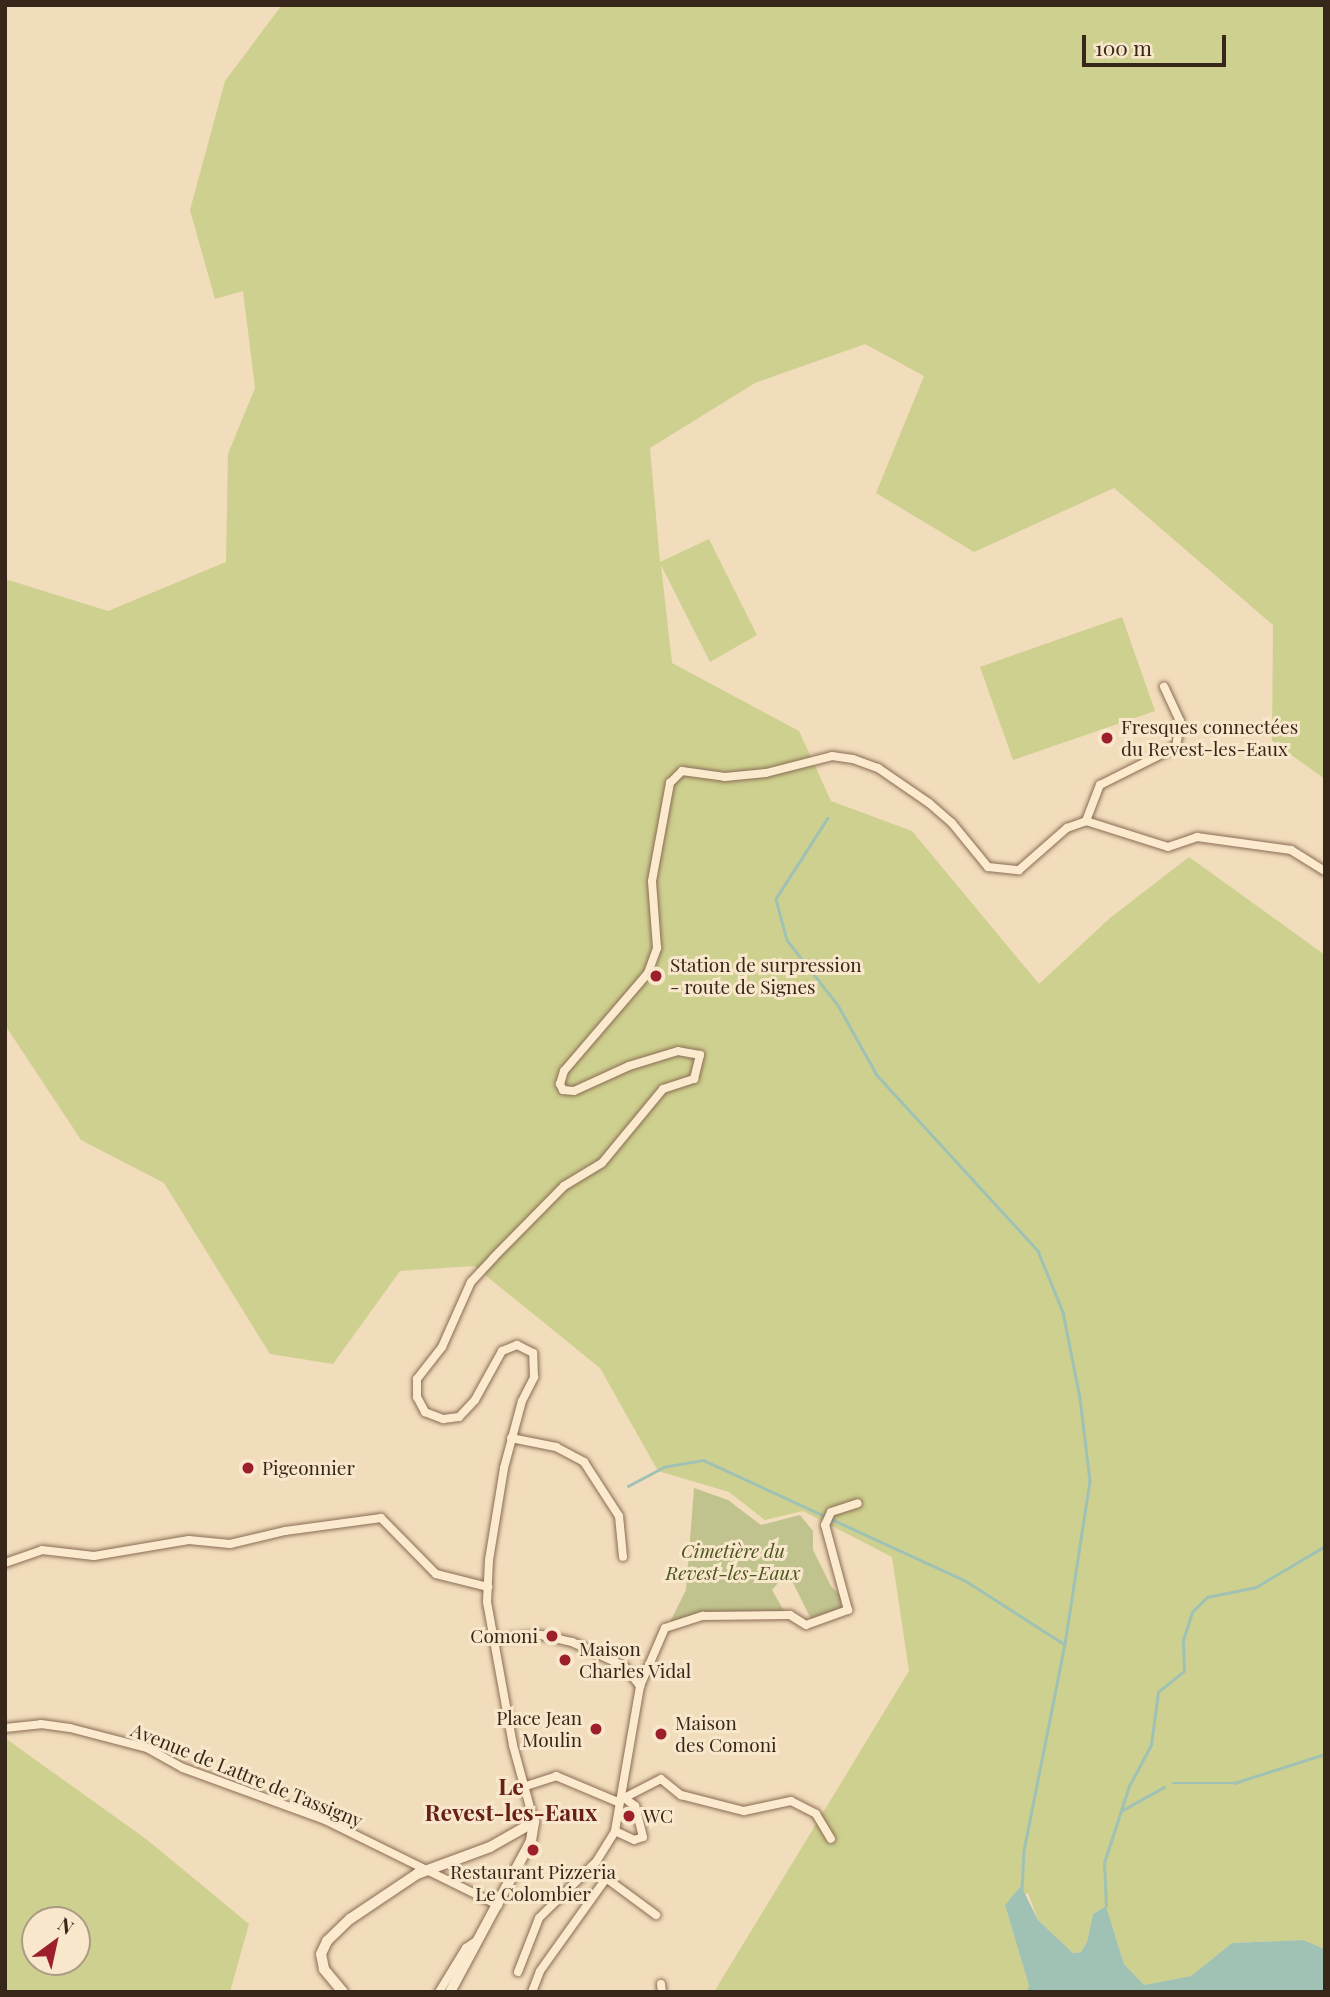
<!DOCTYPE html>
<html>
<head>
<meta charset="utf-8">
<style>
	body { margin:0 }
	#map { position:relative; width:1330px; height:1997px; overflow:hidden; background:#f1dcbb; font-family:"Playfair Display",serif }
	div>[style] { position:absolute }
	.green>* { inset:0; background:#ced08f }
	.cemetery>* { inset:0; background:#c1c38f }
	.water>* { inset:0; background:#a0c2b5 }
	.stream>* { height:2.5px; margin:-1.25px; padding:0 1.25px; transform-origin:1.25px; border-radius:1.25px; background:#a0c2b5 }
	.roads { filter:drop-shadow(0 0 2px #8a6c54) drop-shadow(0 0 2px #8a6c54) }
	.street>* { height:8px; margin:-4px; padding:0 4px; transform-origin:4px; border-radius:4px; background:#fceacf }
	.secondary>* { height:10px; margin:-5px; padding:0 5px; transform-origin:5px; border-radius:5px; background:#fceacf }
	.dots>* { width:19px; height:19px; translate:-50% -50%; box-sizing:border-box; border:4px solid #f8e7cb; border-radius:50% }
	span { translate:-50% -50%; white-space:nowrap; text-align:center; line-height:1.15; -webkit-text-stroke:6px #f8e7cb; paint-order:stroke }
	.poi-label { font-size:19px; color:#37261a }
	.left { translate:0 -50%; text-align:left }
	.right { translate:-100% -50%; text-align:right }
	.park-label { font-size:19px; color:#4d561f; font-style:italic }
	.street-label { font-size:19px; color:#37261a }
	.quarter-label { font-size:23px; color:#672016; font-weight:700 }
	.frame { position:absolute; inset:0; border:7px solid #37261a; pointer-events:none }
	.north { position:absolute; left:21px; top:1906px; width:70px; height:70px; box-sizing:border-box; background:#f8e7cb; border:2px solid #ab9a84; border-radius:50%; rotate:33deg; font-size:19px; font-weight:700; line-height:28px; text-align:center; color:#37261a }
	.north::after { content:''; display:block; margin:auto; width:24px; height:32px; background:#9d1f2b; clip-path:polygon(50% 0,100% 100%,50% 72%,0 100%) }
	.scale { position:absolute; left:1082px; top:35px; width:144px; height:32px; box-sizing:border-box; border:4px solid #37261a; border-top:0; padding-left:9px; font-size:21px; line-height:24px; white-space:nowrap; color:#37261a; -webkit-text-stroke:5px #f8e7cb; paint-order:stroke }
</style>
</head>
<body>
<div id="map">
	<div class="green">
		<i style="clip-path:polygon(282px 5px,1325px 5px,1325px 779px,1272px 741px,1273px 625px,1114px 488px,974px 552px,876px 493px,924px 376px,865px 344px,755px 383px,650px 448px,660px 562px,709px 539px,757px 635px,710px 662px,661px 565px,672px 663px,799px 731px,831px 801px,912px 831px,1039px 984px,1110px 918px,1189px 857px,1325px 955px,1325px 1949px,1303px 1940px,1232px 1943px,1191px 1976px,1144px 1985px,1124px 1964px,1106px 1906px,1093px 1914px,1087px 1942px,1081px 1952px,1073px 1953px,1038px 1920px,1028px 1893px,1005px 1905px,1029px 1986px,1026px 1992px,714px 1992px,909px 1671px,892px 1557px,803px 1511px,765px 1520px,729px 1492px,658px 1471px,600px 1368px,474px 1266px,400px 1271px,333px 1364px,270px 1354px,164px 1183px,81px 1140px,5px 1025px,5px 579px,108px 611px,226px 562px,228px 454px,255px 388px,243px 291px,215px 299px,190px 210px,225px 81px)"></i>
		<i style="clip-path:polygon(1122px 617px,1155px 711px,1013px 760px,980px 667px)"></i>
		<i style="clip-path:polygon(evenodd,5px 1738px,146px 1839px,249px 1924px,230px 1992px,5px 1992px,5px 1738px,77px 1920px,77px 1962px,35px 1962px,35px 1920px,77px 1920px)"></i>
	</div>
	<div class="cemetery">
		<i style="clip-path:polygon(694px 1488px,728px 1500px,761px 1525px,800px 1515px,813px 1531px,813px 1550px,831px 1586px,841px 1596px,841px 1609px,812px 1621px,786px 1569px,776px 1571px,778px 1583px,772px 1590px,784px 1611px,701px 1614px,670px 1622px,686px 1590px)"></i>
	</div>
	<div class="water">
		<i style="clip-path:polygon(1021px 1886px,1038px 1920px,1073px 1953px,1081px 1952px,1087px 1942px,1093px 1914px,1106px 1906px,1124px 1964px,1144px 1985px,1191px 1976px,1232px 1943px,1303px 1940px,1325px 1949px,1325px 1992px,1026px 1992px,1029px 1986px,1005px 1905px)"></i>
	</div>
	<div class="stream">
		<i style="left:828px;top:818px;width:96px;rotate:122.7deg"></i>
		<i style="left:776px;top:899px;width:42px;rotate:75deg"></i>
		<i style="left:787px;top:940px;width:83px;rotate:51.9deg"></i>
		<i style="left:838px;top:1005px;width:80px;rotate:60.9deg"></i>
		<i style="left:877px;top:1075px;width:239px;rotate:47.5deg"></i>
		<i style="left:1038px;top:1251px;width:66px;rotate:67.7deg"></i>
		<i style="left:1063px;top:1312px;width:88px;rotate:78.8deg"></i>
		<i style="left:1080px;top:1398px;width:84px;rotate:83.1deg"></i>
		<i style="left:1090px;top:1481px;width:165px;rotate:98.7deg"></i>
		<i style="left:1065px;top:1644px;width:212px;rotate:101.2deg"></i>
		<i style="left:1024px;top:1852px;width:36px;rotate:93deg"></i>
		<i style="left:628px;top:1486px;width:40px;rotate:-28deg"></i>
		<i style="left:663px;top:1467px;width:41px;rotate:-9.9deg"></i>
		<i style="left:703px;top:1460px;width:289px;rotate:24.7deg"></i>
		<i style="left:966px;top:1581px;width:117px;rotate:32.7deg"></i>
		<i style="left:1173px;top:1783px;width:61px"></i>
		<i style="left:1234px;top:1783px;width:96px;rotate:-17.7deg"></i>
		<i style="left:1121px;top:1811px;width:49px;rotate:-29.2deg"></i>
		<i style="left:1106px;top:1906px;width:43px;rotate:-92.7deg"></i>
		<i style="left:1104px;top:1863px;width:81px;rotate:-72deg"></i>
		<i style="left:1129px;top:1786px;width:47px;rotate:-61.8deg"></i>
		<i style="left:1151px;top:1745px;width:53px;rotate:-82.5deg"></i>
		<i style="left:1158px;top:1692px;width:33px;rotate:-39deg"></i>
		<i style="left:1184px;top:1671px;width:31px;rotate:-92deg"></i>
		<i style="left:1183px;top:1640px;width:29px;rotate:-72deg"></i>
		<i style="left:1192px;top:1612px;width:21px;rotate:-45deg"></i>
		<i style="left:1207px;top:1597px;width:50px;rotate:-11.5deg"></i>
		<i style="left:1256px;top:1587px;width:80px;rotate:-30.7deg"></i>
	</div>
	<div class="roads">
		<div class="street">
			<i style="left:1086px;top:821px;width:86px;rotate:17.6deg"></i>
			<i style="left:1168px;top:847px;width:31px;rotate:-19deg"></i>
			<i style="left:1197px;top:837px;width:95px;rotate:7.9deg"></i>
			<i style="left:1291px;top:850px;width:40px;rotate:32deg"></i>
			<i style="left:511px;top:1438px;width:46px;rotate:11.3deg"></i>
			<i style="left:556px;top:1447px;width:32px;rotate:28deg"></i>
			<i style="left:584px;top:1462px;width:64px;rotate:57.1deg"></i>
			<i style="left:619px;top:1516px;width:41px;rotate:84.4deg"></i>
			<i style="left:5px;top:1563px;width:39px;rotate:-19deg"></i>
			<i style="left:42px;top:1550px;width:52px;rotate:6.6deg"></i>
			<i style="left:94px;top:1556px;width:96px;rotate:-9.6deg"></i>
			<i style="left:189px;top:1540px;width:41px;rotate:5.6deg"></i>
			<i style="left:230px;top:1544px;width:57px;rotate:-13.3deg"></i>
			<i style="left:285px;top:1531px;width:97px;rotate:-7.7deg"></i>
			<i style="left:381px;top:1518px;width:78px;rotate:45.5deg"></i>
			<i style="left:436px;top:1574px;width:54px;rotate:14deg"></i>
			<i style="left:496px;top:1639px;width:45px;rotate:-5.1deg"></i>
			<i style="left:541px;top:1635px;width:32px;rotate:13deg"></i>
			<i style="left:572px;top:1642px;width:57px;rotate:24.8deg"></i>
			<i style="left:624px;top:1666px;width:26px;rotate:51deg"></i>
			<i style="left:5px;top:1728px;width:36px;rotate:-6deg"></i>
			<i style="left:41px;top:1724px;width:29px;rotate:8deg"></i>
			<i style="left:70px;top:1728px;width:80px;rotate:14.6deg"></i>
			<i style="left:147px;top:1748px;width:41px;rotate:29.1deg"></i>
			<i style="left:183px;top:1768px;width:151px;rotate:20.1deg"></i>
			<i style="left:325px;top:1820px;width:193px;rotate:26.2deg"></i>
			<i style="left:523px;top:1787px;width:35px;rotate:-18deg"></i>
			<i style="left:556px;top:1776px;width:67px;rotate:22.8deg"></i>
			<i style="left:620px;top:1800px;width:46px;rotate:-27.1deg"></i>
			<i style="left:661px;top:1779px;width:26px;rotate:39deg"></i>
			<i style="left:681px;top:1795px;width:65px;rotate:14.3deg"></i>
			<i style="left:744px;top:1811px;width:48px;rotate:-12deg"></i>
			<i style="left:791px;top:1801px;width:28px;rotate:27deg"></i>
			<i style="left:816px;top:1814px;width:29px;rotate:59deg"></i>
			<i style="left:534px;top:1822px;width:80px;rotate:-105.3deg"></i>
			<i style="left:513px;top:1745px;width:145px;rotate:-100.3deg"></i>
			<i style="left:487px;top:1602px;width:42px;rotate:-87.3deg"></i>
			<i style="left:489px;top:1560px;width:93px;rotate:-80.7deg"></i>
			<i style="left:504px;top:1468px;width:69px;rotate:-75deg"></i>
			<i style="left:522px;top:1401px;width:27px;rotate:-63deg"></i>
			<i style="left:534px;top:1377px;width:24px;rotate:-92deg"></i>
			<i style="left:533px;top:1353px;width:18px;rotate:-153deg"></i>
			<i style="left:517px;top:1345px;width:16px;rotate:158deg"></i>
			<i style="left:502px;top:1351px;width:56px;rotate:118.9deg"></i>
			<i style="left:475px;top:1400px;width:23px;rotate:133deg"></i>
			<i style="left:459px;top:1417px;width:16px;rotate:173deg"></i>
			<i style="left:443px;top:1419px;width:19px;rotate:-159deg"></i>
			<i style="left:425px;top:1412px;width:17px;rotate:-118deg"></i>
			<i style="left:417px;top:1397px;width:18px;rotate:-90deg"></i>
			<i style="left:417px;top:1379px;width:41px;rotate:-52deg"></i>
			<i style="left:442px;top:1347px;width:71px;rotate:-66deg"></i>
			<i style="left:471px;top:1282px;width:33px;rotate:-47deg"></i>
			<i style="left:493px;top:1258px;width:101px;rotate:-45.4deg"></i>
			<i style="left:564px;top:1186px;width:44px;rotate:-31.2deg"></i>
			<i style="left:602px;top:1163px;width:96px;rotate:-50.5deg"></i>
			<i style="left:663px;top:1089px;width:33px;rotate:-18deg"></i>
			<i style="left:694px;top:1079px;width:25px;rotate:-76deg"></i>
			<i style="left:700px;top:1055px;width:22px;rotate:-170deg"></i>
			<i style="left:678px;top:1051px;width:51px;rotate:163deg"></i>
			<i style="left:629px;top:1066px;width:60px;rotate:155.6deg"></i>
			<i style="left:574px;top:1091px;width:11px;rotate:-175deg"></i>
			<i style="left:563px;top:1090px;width:7px;rotate:-117deg"></i>
			<i style="left:560px;top:1084px;width:14px;rotate:-73deg"></i>
			<i style="left:564px;top:1071px;width:129px;rotate:-49.4deg"></i>
			<i style="left:648px;top:973px;width:27px;rotate:-70deg"></i>
			<i style="left:657px;top:948px;width:67px;rotate:-94.3deg"></i>
			<i style="left:652px;top:881px;width:100px;rotate:-79.6deg"></i>
			<i style="left:670px;top:783px;width:17px;rotate:-45deg"></i>
			<i style="left:682px;top:771px;width:43px;rotate:7.9deg"></i>
			<i style="left:725px;top:777px;width:41px;rotate:-5.6deg"></i>
			<i style="left:766px;top:773px;width:68px;rotate:-14.4deg"></i>
			<i style="left:832px;top:756px;width:21px;rotate:8deg"></i>
			<i style="left:853px;top:759px;width:27px;rotate:20deg"></i>
			<i style="left:878px;top:768px;width:62px;rotate:34.5deg"></i>
			<i style="left:929px;top:803px;width:30px;rotate:41deg"></i>
			<i style="left:952px;top:823px;width:57px;rotate:50.7deg"></i>
			<i style="left:988px;top:867px;width:31px;rotate:6deg"></i>
			<i style="left:1019px;top:870px;width:64px;rotate:-41.2deg"></i>
			<i style="left:1067px;top:828px;width:20px;rotate:-20deg"></i>
			<i style="left:1086px;top:821px;width:39px;rotate:-69deg"></i>
			<i style="left:1100px;top:785px;width:85px;rotate:-26.6deg"></i>
			<i style="left:1176px;top:747px;width:26px;rotate:-81deg"></i>
			<i style="left:1180px;top:721px;width:38px;rotate:-115deg"></i>
			<i style="left:615px;top:1831px;width:21px;rotate:25deg"></i>
			<i style="left:634px;top:1840px;width:9px;rotate:-18deg"></i>
			<i style="left:643px;top:1837px;width:32px;rotate:-104deg"></i>
			<i style="left:635px;top:1806px;width:15px;rotate:-143deg"></i>
			<i style="left:591px;top:1867px;width:81px;rotate:36.4deg"></i>
			<i style="left:518px;top:1972px;width:58px;rotate:-68.7deg"></i>
			<i style="left:539px;top:1918px;width:80px;rotate:-44.5deg"></i>
			<i style="left:596px;top:1862px;width:36px;rotate:-58deg"></i>
			<i style="left:615px;top:1831px;width:147px;rotate:-80.2deg"></i>
			<i style="left:640px;top:1686px;width:63px;rotate:-66.7deg"></i>
			<i style="left:665px;top:1628px;width:40px;rotate:-18deg"></i>
			<i style="left:703px;top:1616px;width:87px;rotate:-0.7deg"></i>
			<i style="left:790px;top:1615px;width:19px;rotate:32deg"></i>
			<i style="left:806px;top:1625px;width:45px;rotate:-19.7deg"></i>
			<i style="left:848px;top:1610px;width:88px;rotate:-105.1deg"></i>
			<i style="left:825px;top:1525px;width:14px;rotate:-65deg"></i>
			<i style="left:831px;top:1512px;width:28px;rotate:-18deg"></i>
			<i style="left:661px;top:1984px;width:8px;rotate:83deg"></i>
			<i style="left:439px;top:1992px;width:52px;rotate:-58.5deg"></i>
			<i style="left:466px;top:1948px;width:14px;rotate:-34deg"></i>
			<i style="left:532px;top:1992px;width:22px;rotate:-69deg"></i>
			<i style="left:540px;top:1971px;width:112px;rotate:-54.5deg"></i>
		</div>
		<div class="secondary">
			<i style="left:343px;top:1992px;width:30px;rotate:-130deg"></i>
			<i style="left:324px;top:1969px;width:15px;rotate:-101deg"></i>
			<i style="left:321px;top:1954px;width:14px;rotate:-65deg"></i>
			<i style="left:327px;top:1941px;width:32px;rotate:-44deg"></i>
			<i style="left:350px;top:1919px;width:81px;rotate:-33.9deg"></i>
			<i style="left:417px;top:1874px;width:78px;rotate:-20.3deg"></i>
			<i style="left:490px;top:1847px;width:51px;rotate:-29.6deg"></i>
			<i style="left:450px;top:1992px;width:171px;rotate:-61.8deg"></i>
			<i style="left:531px;top:1841px;width:19px;rotate:-81deg"></i>
		</div>
	</div>
	<div class="dots">
		<i style="left:1107px;top:738px;background:#9d1f2b"></i>
		<i style="left:656px;top:976px;background:#9d1f2b"></i>
		<i style="left:248px;top:1468px;background:#9d1f2b"></i>
		<i style="left:552px;top:1636px;background:#9d1f2b"></i>
		<i style="left:565px;top:1660px;background:#9d1f2b"></i>
		<i style="left:596px;top:1729px;background:#9d1f2b"></i>
		<i style="left:661px;top:1734px;background:#9d1f2b"></i>
		<i style="left:629px;top:1816px;background:#9d1f2b"></i>
		<i style="left:533px;top:1850px;background:#9d1f2b"></i>
	</div>
	<div class="poi-label">
		<span class="left" style="left:1121px;top:738px">Fresques connectées<br>du Revest-les-Eaux</span>
		<span class="left" style="left:670px;top:976px">Station de surpression<br>- route de Signes</span>
		<span class="left" style="left:262px;top:1468px">Pigeonnier</span>
		<span class="right" style="left:538px;top:1636px">Comoni</span>
		<span class="left" style="left:579px;top:1660px">Maison<br>Charles Vidal</span>
		<span class="right" style="left:582px;top:1729px">Place Jean<br>Moulin</span>
		<span class="left" style="left:675px;top:1734px">Maison<br>des Comoni</span>
		<span class="left" style="left:643px;top:1816px">WC</span>
		<span style="left:533px;top:1883px">Restaurant Pizzeria<br>Le Colombier</span>
	</div>
	<div class="park-label">
		<span style="left:733px;top:1562px">Cimetière du<br>Revest-les-Eaux</span>
	</div>
	<div class="street-label">
		<span style="left:247px;top:1775px;rotate:22deg">Avenue de Lattre de Tassigny</span>
	</div>
	<div class="quarter-label">
		<span style="left:511px;top:1799px">Le<br>Revest-les-Eaux</span>
	</div>
	<div class="frame"></div>
	<div class="north">N</div>
	<div class="scale">100 m</div>
</div>
</body>
</html>
